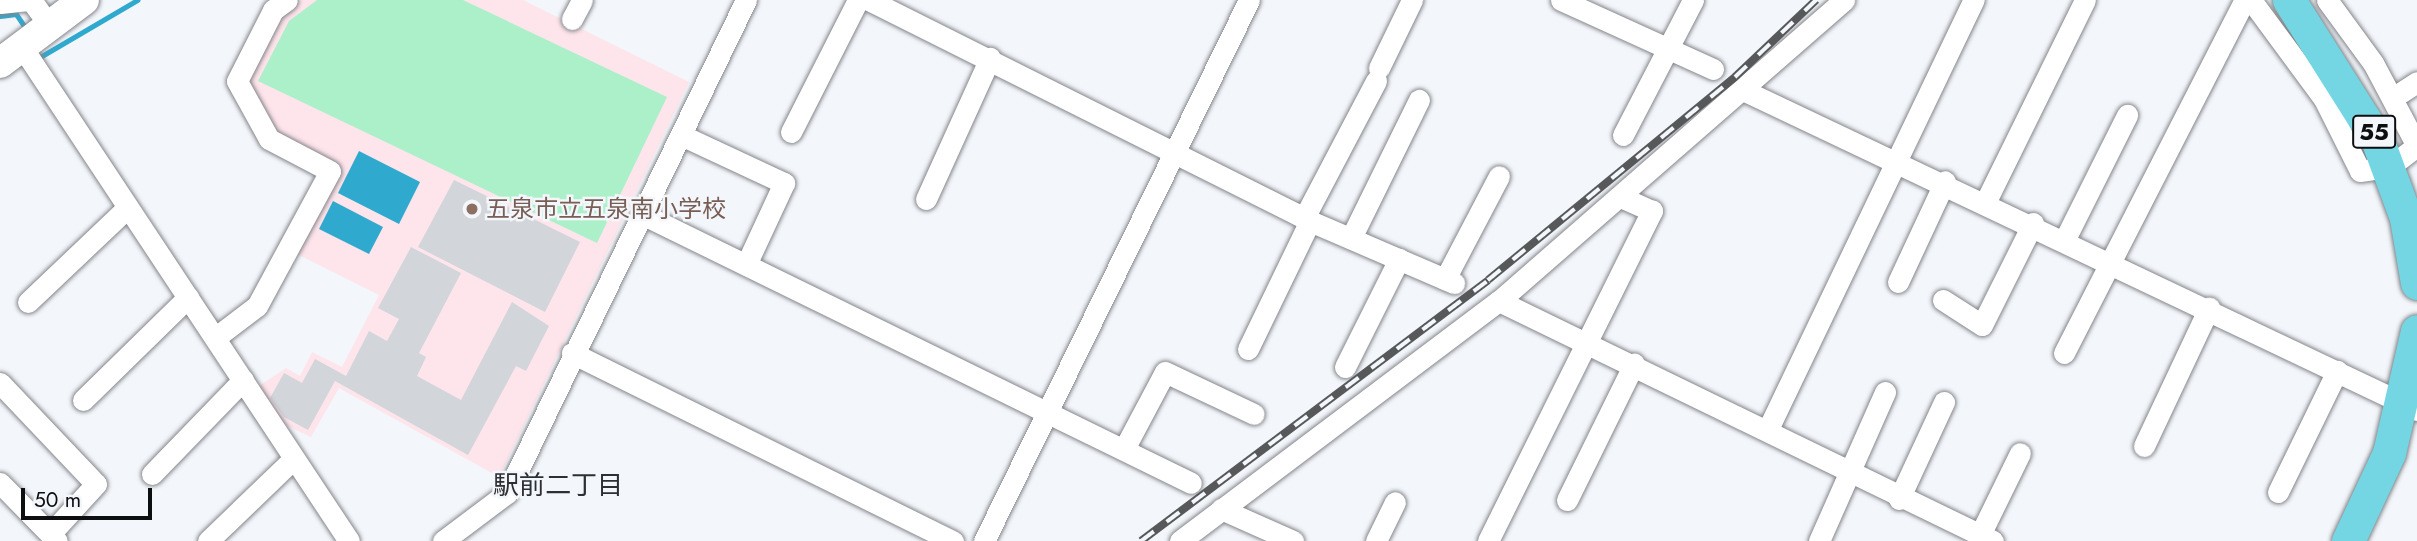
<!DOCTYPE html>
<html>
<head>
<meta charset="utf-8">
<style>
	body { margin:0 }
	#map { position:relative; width:2417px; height:541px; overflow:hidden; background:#f3f6fa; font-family:Jost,"Noto Sans JP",sans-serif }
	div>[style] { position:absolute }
	.education>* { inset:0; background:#fee4eb }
	.green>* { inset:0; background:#acf0ca }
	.water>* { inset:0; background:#30a9ce }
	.stream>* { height:5px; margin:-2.5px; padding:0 2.5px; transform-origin:2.5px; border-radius:2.5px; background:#30a9ce }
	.building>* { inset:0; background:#d2d5d9 }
	.roads { filter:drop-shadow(0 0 2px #83858a) drop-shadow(0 0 2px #83858a) }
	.minor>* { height:21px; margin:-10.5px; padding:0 10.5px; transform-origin:10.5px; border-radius:10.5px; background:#fff }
	.secondary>* { height:30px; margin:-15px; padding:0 15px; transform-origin:15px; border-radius:15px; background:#fff }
	.primary>* { height:33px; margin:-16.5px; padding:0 16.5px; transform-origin:16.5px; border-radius:16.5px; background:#74d6e3 }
	.rail>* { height:8px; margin-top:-4px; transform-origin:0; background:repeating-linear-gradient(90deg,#f3f6fa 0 16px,#56585a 0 32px); box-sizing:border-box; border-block:2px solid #56585a }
	.dots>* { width:19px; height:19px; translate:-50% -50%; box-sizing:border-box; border:4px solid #f3f6fa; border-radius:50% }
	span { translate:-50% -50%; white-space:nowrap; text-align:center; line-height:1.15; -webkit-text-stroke:5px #f3f6fa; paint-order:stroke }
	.shield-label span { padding:2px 5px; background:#f3f6fa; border:2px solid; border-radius:5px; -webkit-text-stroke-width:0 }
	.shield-label { font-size:23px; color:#0d0e10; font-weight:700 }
	.education-label { font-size:24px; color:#785e54 }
	.left { translate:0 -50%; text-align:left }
	.neighbourhood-label { font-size:26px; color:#2d2f32 }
	.scale { position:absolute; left:21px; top:488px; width:131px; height:32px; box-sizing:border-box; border:4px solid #0d0e10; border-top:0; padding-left:9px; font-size:21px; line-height:24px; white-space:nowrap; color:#0d0e10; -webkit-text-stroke:5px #f3f6fa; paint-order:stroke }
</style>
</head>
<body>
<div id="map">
	<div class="education">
		<i style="clip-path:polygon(302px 0,523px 0,689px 82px,499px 477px,339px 388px,311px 437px,281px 423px,259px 386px,286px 368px,300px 376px,312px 352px,342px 367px,379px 295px,293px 252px,339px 167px,273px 133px,246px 81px,281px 17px)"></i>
	</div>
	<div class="green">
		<i style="clip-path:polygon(317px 0,463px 0,667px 97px,597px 243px,258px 81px,289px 21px)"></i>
	</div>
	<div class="water">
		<i style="clip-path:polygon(359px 151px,420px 182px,399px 224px,338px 193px)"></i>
		<i style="clip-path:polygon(333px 201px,383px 227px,369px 254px,319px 229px)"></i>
	</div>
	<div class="stream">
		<i style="left:0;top:16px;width:16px;rotate:-7deg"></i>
		<i style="left:16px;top:14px;width:22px;rotate:56deg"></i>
		<i style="left:40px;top:57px;width:113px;rotate:-30.4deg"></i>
	</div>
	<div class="building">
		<i style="clip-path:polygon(454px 180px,580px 242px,545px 312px,418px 247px)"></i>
		<i style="clip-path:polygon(411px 247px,461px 273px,419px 353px,426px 357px,417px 376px,461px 400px,512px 302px,549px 326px,526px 371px,516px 366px,468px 455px,335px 381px,308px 430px,284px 417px,270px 398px,284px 373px,302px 383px,315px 359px,346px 376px,369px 331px,387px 341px,399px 319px,378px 308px)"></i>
	</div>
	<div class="roads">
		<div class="minor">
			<i style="left:31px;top:0;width:32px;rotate:54deg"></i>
			<i style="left:869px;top:0;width:493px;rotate:26.6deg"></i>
			<i style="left:1310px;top:221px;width:157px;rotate:23.3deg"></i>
			<i style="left:1561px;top:0;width:167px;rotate:24.4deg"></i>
			<i style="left:2251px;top:0;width:123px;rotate:53.6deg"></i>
			<i style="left:2324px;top:99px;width:80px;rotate:63.4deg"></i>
			<i style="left:2360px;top:171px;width:29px;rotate:-8deg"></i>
			<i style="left:2389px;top:167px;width:35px;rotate:-37deg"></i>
			<i style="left:2417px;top:146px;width:94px;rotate:-117.9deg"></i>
			<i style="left:2373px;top:63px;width:78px;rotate:-126.1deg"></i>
			<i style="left:0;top:3px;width:31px;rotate:-6deg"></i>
			<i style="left:572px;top:19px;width:21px;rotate:-62deg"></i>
			<i style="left:22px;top:47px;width:592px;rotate:56.5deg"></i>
			<i style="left:1379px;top:68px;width:76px;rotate:-64.1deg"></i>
			<i style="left:1745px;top:91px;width:744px;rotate:25.39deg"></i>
			<i style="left:2394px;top:97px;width:27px;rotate:-33deg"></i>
			<i style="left:791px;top:132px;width:148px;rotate:-63.1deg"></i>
			<i style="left:681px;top:135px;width:114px;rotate:25deg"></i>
			<i style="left:784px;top:183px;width:90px;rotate:114.9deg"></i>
			<i style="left:1623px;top:135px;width:152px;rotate:-62.6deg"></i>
			<i style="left:926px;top:199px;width:155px;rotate:-65.6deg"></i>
			<i style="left:1986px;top:201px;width:224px;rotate:-63.8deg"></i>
			<i style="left:642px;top:214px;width:611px;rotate:26.1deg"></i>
			<i style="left:1304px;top:218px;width:155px;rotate:-62.3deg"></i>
			<i style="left:1351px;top:238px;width:154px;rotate:-63.8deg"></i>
			<i style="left:2065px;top:239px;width:139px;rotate:-63.4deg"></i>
			<i style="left:1445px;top:279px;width:116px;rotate:-62.3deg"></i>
			<i style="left:1898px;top:282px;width:111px;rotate:-65deg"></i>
			<i style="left:1943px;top:300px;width:46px;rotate:32.7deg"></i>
			<i style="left:1982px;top:325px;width:114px;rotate:-63.4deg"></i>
			<i style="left:1499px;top:301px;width:549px;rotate:25.91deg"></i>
			<i style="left:28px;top:302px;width:137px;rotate:-43.5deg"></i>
			<i style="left:216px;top:337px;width:51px;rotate:-37.1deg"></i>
			<i style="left:257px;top:306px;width:153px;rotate:-61.6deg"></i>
			<i style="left:330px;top:171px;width:69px;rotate:-152.3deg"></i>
			<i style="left:269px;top:139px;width:66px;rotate:-118.9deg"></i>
			<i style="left:237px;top:81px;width:80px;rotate:-63.1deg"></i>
			<i style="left:273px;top:10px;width:17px;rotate:-36deg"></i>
			<i style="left:1248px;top:349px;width:142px;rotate:-64.2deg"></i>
			<i style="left:572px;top:353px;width:425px;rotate:26.3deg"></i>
			<i style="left:2064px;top:353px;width:397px;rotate:-62.9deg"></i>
			<i style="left:1345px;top:367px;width:121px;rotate:-63.4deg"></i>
			<i style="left:0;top:383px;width:139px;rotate:46.5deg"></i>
			<i style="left:96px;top:484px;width:68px;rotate:132.6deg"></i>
			<i style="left:83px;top:400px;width:147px;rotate:-44.4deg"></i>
			<i style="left:1768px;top:429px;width:476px;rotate:-64.4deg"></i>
			<i style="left:2144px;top:446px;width:153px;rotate:-64.8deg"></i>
			<i style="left:1124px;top:449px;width:87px;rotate:-62deg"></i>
			<i style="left:1165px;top:372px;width:98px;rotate:25.3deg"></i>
			<i style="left:152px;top:474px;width:131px;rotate:-45.9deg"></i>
			<i style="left:0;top:483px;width:81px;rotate:45.5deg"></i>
			<i style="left:2278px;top:492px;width:135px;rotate:-64deg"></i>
			<i style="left:1899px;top:499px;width:107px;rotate:-65.1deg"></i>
			<i style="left:1567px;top:500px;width:152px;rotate:-63.8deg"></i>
			<i style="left:1221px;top:509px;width:79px;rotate:24deg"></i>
			<i style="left:1980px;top:535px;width:91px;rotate:-64deg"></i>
			<i style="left:208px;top:541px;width:115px;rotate:-43.9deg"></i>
			<i style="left:443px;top:541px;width:80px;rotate:-36.9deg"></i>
			<i style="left:507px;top:493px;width:548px;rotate:-64.14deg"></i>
			<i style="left:984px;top:541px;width:602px;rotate:-63.9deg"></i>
			<i style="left:1180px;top:541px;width:399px;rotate:-37deg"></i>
			<i style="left:1499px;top:301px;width:458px;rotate:-41.1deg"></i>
			<i style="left:1376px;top:541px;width:43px;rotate:-64deg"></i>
			<i style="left:1488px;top:541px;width:369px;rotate:-63.6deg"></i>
			<i style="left:1652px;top:211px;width:34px;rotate:-156deg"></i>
			<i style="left:1819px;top:541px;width:163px;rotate:-66.1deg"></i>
		</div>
		<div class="secondary">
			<i style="left:0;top:63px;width:105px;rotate:-36.9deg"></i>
		</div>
		<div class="primary">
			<i style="left:2289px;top:0;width:165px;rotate:57.7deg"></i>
			<i style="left:2377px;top:139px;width:84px;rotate:69.8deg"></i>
			<i style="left:2406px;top:218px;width:66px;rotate:80.4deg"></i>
			<i style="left:2348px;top:541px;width:97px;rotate:-65deg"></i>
			<i style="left:2389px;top:453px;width:125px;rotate:-77.1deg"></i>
		</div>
	</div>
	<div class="rail">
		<i style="left:1141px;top:541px;width:434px;rotate:-36.9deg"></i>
		<i style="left:1488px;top:280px;width:320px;rotate:-39.4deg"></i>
		<i style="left:1735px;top:77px;width:112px;rotate:-43.5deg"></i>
	</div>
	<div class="dots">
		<i style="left:472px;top:209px;background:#8d6e63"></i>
	</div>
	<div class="shield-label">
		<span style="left:2374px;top:132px">55</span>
	</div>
	<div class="education-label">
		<span class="left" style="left:486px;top:209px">五泉市立五泉南小学校</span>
	</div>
	<div class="neighbourhood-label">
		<span style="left:558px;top:486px">駅前二丁目</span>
	</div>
	<div class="scale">50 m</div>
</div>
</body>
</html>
